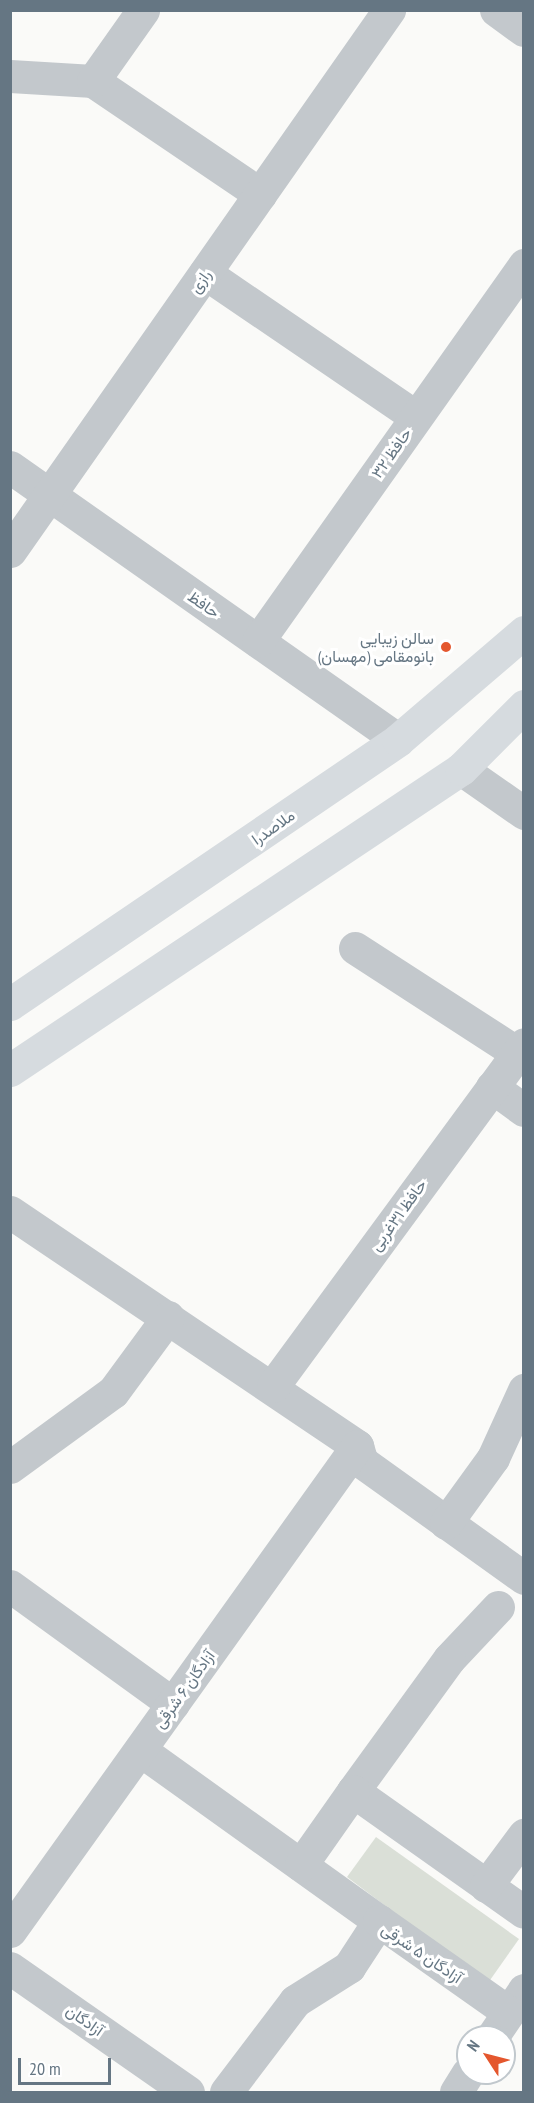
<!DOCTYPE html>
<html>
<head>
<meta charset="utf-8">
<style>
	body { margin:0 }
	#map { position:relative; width:534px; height:2103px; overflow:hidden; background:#fafaf8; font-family:"PT Sans Narrow",Vazirmatn,sans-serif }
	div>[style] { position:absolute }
	.green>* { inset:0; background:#dadfd7 }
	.minor>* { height:33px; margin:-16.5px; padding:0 16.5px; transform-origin:16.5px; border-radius:16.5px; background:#c3c8cc }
	.major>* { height:33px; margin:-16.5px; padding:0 16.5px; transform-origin:16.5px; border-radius:16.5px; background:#d6dbdf }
	.dots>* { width:16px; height:16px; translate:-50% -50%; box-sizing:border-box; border:3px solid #fff; border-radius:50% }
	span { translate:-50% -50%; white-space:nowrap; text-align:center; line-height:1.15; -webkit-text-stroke:6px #fff; paint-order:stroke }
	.street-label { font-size:16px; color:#657683 }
	.poi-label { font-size:16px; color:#657683 }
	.right { translate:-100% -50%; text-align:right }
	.frame { position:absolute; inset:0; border:12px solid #657683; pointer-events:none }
	.north { position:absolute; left:456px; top:2025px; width:60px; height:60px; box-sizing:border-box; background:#fff; border:2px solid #c1c8cd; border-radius:50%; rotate:306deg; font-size:16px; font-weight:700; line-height:24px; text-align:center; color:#657683 }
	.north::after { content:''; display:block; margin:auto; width:21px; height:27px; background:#e4572e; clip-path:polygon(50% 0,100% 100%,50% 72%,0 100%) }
	.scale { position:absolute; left:18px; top:2058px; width:93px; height:27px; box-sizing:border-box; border:3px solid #657683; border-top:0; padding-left:8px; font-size:18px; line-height:21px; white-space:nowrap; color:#657683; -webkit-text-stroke:4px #fff; paint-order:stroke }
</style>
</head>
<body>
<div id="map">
	<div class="green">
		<i style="clip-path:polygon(376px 1837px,519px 1939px,488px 1983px,347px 1877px)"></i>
	</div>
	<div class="minor">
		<i style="left:496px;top:10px;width:34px;rotate:36deg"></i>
		<i style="left:10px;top:76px;width:83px;rotate:3.4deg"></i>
		<i style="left:93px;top:81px;width:202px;rotate:34.1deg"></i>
		<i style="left:93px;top:81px;width:87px;rotate:-54.8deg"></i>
		<i style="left:205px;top:273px;width:255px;rotate:34.3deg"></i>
		<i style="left:10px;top:467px;width:474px;rotate:35.1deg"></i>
		<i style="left:10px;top:551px;width:661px;rotate:-54.99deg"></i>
		<i style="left:258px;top:641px;width:461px;rotate:-54.7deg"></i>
		<i style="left:461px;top:769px;width:77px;rotate:34.9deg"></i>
		<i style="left:355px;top:948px;width:193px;rotate:32.9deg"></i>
		<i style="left:492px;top:1087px;width:39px;rotate:36deg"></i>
		<i style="left:10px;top:1212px;width:419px;rotate:34deg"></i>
		<i style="left:357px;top:1446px;width:17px;rotate:73deg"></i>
		<i style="left:362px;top:1462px;width:199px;rotate:35.6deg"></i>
		<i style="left:273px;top:1386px;width:424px;rotate:-53.7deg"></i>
		<i style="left:10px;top:1467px;width:127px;rotate:-36.1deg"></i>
		<i style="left:113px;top:1392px;width:93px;rotate:-53.7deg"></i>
		<i style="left:446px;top:1523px;width:80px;rotate:-54.1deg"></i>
		<i style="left:493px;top:1458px;width:75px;rotate:-65.5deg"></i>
		<i style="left:10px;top:1586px;width:201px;rotate:35.9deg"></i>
		<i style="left:498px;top:1607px;width:71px;rotate:133.3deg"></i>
		<i style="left:449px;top:1659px;width:163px;rotate:126deg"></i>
		<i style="left:353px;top:1791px;width:209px;rotate:35.3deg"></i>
		<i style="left:140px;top:1750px;width:294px;rotate:35.6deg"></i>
		<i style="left:301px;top:1865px;width:90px;rotate:-54.9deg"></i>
		<i style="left:486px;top:1886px;width:64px;rotate:-53.3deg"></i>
		<i style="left:10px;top:1931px;width:596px;rotate:-54.42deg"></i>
		<i style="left:10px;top:1968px;width:217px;rotate:34.9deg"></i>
		<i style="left:492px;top:2037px;width:57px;rotate:-55.8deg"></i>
		<i style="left:226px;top:2092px;width:114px;rotate:-52.8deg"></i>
		<i style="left:295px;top:2001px;width:64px;rotate:-32.2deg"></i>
		<i style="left:349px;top:1967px;width:55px;rotate:-56.9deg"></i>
		<i style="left:379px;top:1921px;width:158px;rotate:35.2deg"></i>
		<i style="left:456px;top:2092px;width:22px;rotate:-58deg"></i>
	</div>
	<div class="major">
		<i style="left:10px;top:1004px;width:469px;rotate:-34.2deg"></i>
		<i style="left:398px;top:740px;width:166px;rotate:-40.6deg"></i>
		<i style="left:10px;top:1070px;width:542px;rotate:-33.72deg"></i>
		<i style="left:461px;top:769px;width:89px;rotate:-45deg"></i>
	</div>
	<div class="dots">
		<i style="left:446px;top:647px;background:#e4572e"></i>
	</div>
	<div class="street-label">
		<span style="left:200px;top:281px;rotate:-55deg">رازی</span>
		<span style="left:391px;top:453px;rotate:-55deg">حافظ ۳۲</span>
		<span style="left:204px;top:604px;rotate:35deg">حافظ</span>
		<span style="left:273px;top:827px;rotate:-35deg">ملاصدرا</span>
		<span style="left:398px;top:1215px;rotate:-54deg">حافظ ۳۱غربی</span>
		<span style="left:184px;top:1689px;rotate:-54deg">آزادگان ۶ شرقی</span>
		<span style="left:422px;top:1953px;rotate:34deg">آزادگان ۵ شرقی</span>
		<span style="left:85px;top:2020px;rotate:35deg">آزادگان</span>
	</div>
	<div class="poi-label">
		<span class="right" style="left:434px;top:647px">سالن زیبایی<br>بانومقامی (مهسان)</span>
	</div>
	<div class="frame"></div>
	<div class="north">N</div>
	<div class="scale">20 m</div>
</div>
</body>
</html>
